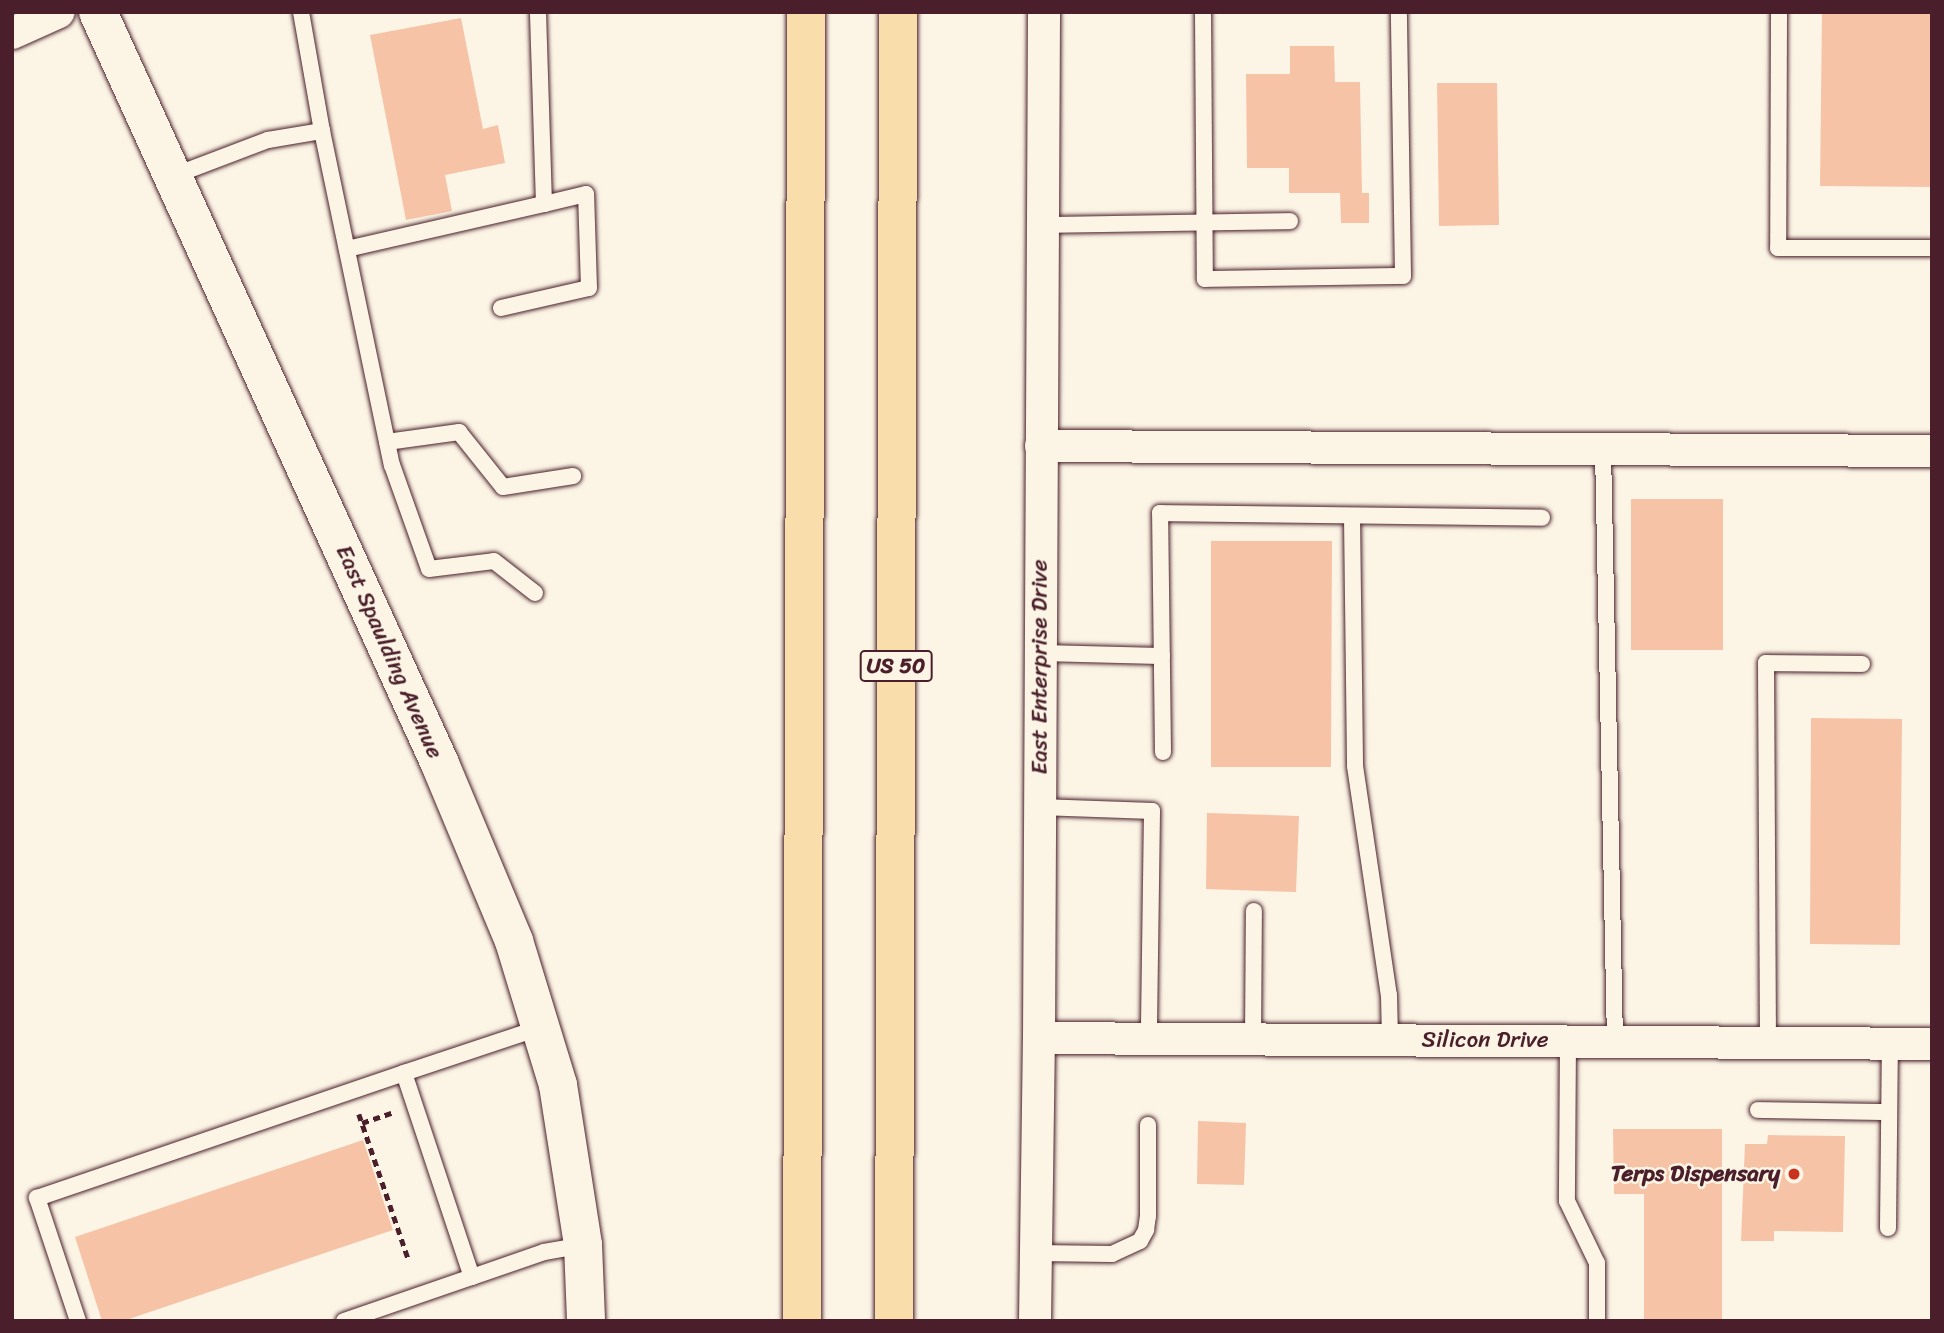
<!DOCTYPE html>
<html>
<head>
<meta charset="utf-8">
<style>
	body { margin:0 }
	#map { position:relative; width:1944px; height:1333px; overflow:hidden; background:#fcf5e5; font-family:Sriracha,sans-serif }
	div>[style] { position:absolute }
	.building>* { inset:0; background:#f6c3a6 }
	.path>* { height:4.5px; margin-top:-2.25px; transform-origin:0; background:repeating-linear-gradient(90deg,#4a1f2b 0 7px,transparent 0 12px) }
	.roads { filter:drop-shadow(0 0 2px #4a1f2b) drop-shadow(0 0 2px #4a1f2b) }
	.service>* { height:16px; margin:-8px; padding:0 8px; transform-origin:8px; border-radius:8px; background:#fcf5e5 }
	.minor>* { height:32px; margin:-16px; padding:0 16px; transform-origin:16px; border-radius:16px; background:#fcf5e5 }
	.tertiary>* { height:38px; margin:-19px; padding:0 19px; transform-origin:19px; border-radius:19px; background:#fcf5e5 }
	.trunk>* { height:38px; margin:-19px; padding:0 19px; transform-origin:19px; border-radius:19px; background:#f9deab }
	.dots>* { width:19px; height:19px; translate:-50% -50%; box-sizing:border-box; border:4px solid #fcf5e5; border-radius:50% }
	span { translate:-50% -50%; white-space:nowrap; text-align:center; line-height:1.15; -webkit-text-stroke:5px #fcf5e5; paint-order:stroke }
	.shield-label span { padding:2px 5px; background:#fcf5e5; border:2px solid; border-radius:5px; -webkit-text-stroke-width:0 }
	.shield-label { font-size:21px; color:#4a1f2b; font-weight:700 }
	.street-label { font-size:23px; color:#4a1f2b }
	.poi-label { font-size:23px; color:#4a1f2b; font-weight:700 }
	.right { translate:-100% -50%; text-align:right }
	.frame { position:absolute; inset:0; border:14px solid #4a1f2b; pointer-events:none }
</style>
</head>
<body>
<div id="map">
	<div class="building">
		<i style="clip-path:polygon(1822px 12px,1932px 12px,1932px 187px,1820px 186px)"></i>
		<i style="clip-path:polygon(461px 18px,483px 129px,498px 125px,505px 163px,445px 175px,452px 211px,406px 220px,370px 35px)"></i>
		<i style="clip-path:polygon(1290px 46px,1334px 46px,1335px 82px,1360px 82px,1362px 193px,1369px 193px,1369px 223px,1341px 223px,1340px 193px,1289px 193px,1289px 168px,1247px 168px,1246px 74px,1290px 74px)"></i>
		<i style="clip-path:polygon(1437px 83px,1497px 83px,1499px 225px,1439px 226px)"></i>
		<i style="clip-path:polygon(1631px 499px,1723px 499px,1723px 650px,1631px 650px)"></i>
		<i style="clip-path:polygon(1211px 541px,1332px 541px,1331px 767px,1211px 767px)"></i>
		<i style="clip-path:polygon(1811px 718px,1902px 719px,1900px 945px,1810px 944px)"></i>
		<i style="clip-path:polygon(1207px 813px,1299px 816px,1296px 892px,1206px 889px)"></i>
		<i style="clip-path:polygon(1198px 1121px,1246px 1123px,1244px 1185px,1197px 1184px)"></i>
		<i style="clip-path:polygon(1613px 1129px,1722px 1129px,1722px 1321px,1644px 1321px,1644px 1194px,1614px 1194px)"></i>
		<i style="clip-path:polygon(1768px 1135px,1845px 1136px,1843px 1232px,1774px 1231px,1774px 1241px,1741px 1241px,1745px 1144px,1767px 1144px)"></i>
		<i style="clip-path:polygon(363px 1140px,393px 1230px,123px 1321px,102px 1321px,75px 1237px)"></i>
	</div>
	<div class="path">
		<i style="left:359px;top:1114px;width:152px;rotate:71.2deg"></i>
		<i style="left:362px;top:1123px;width:31px;rotate:-19deg"></i>
	</div>
	<div class="roads">
		<div class="service">
			<i style="left:301px;top:12px;width:121px;rotate:80deg"></i>
			<i style="left:322px;top:131px;width:341px;rotate:78.2deg"></i>
			<i style="left:392px;top:465px;width:110px;rotate:70.4deg"></i>
			<i style="left:429px;top:569px;width:65px;rotate:-7deg"></i>
			<i style="left:494px;top:561px;width:52px;rotate:38deg"></i>
			<i style="left:1203px;top:12px;width:267px;rotate:89.6deg"></i>
			<i style="left:1205px;top:279px;width:198px;rotate:-0.9deg"></i>
			<i style="left:1403px;top:276px;width:264px;rotate:-90.9deg"></i>
			<i style="left:1779px;top:12px;width:236px;rotate:90.2deg"></i>
			<i style="left:1778px;top:248px;width:154px"></i>
			<i style="left:173px;top:176px;width:102px;rotate:-20.8deg"></i>
			<i style="left:268px;top:140px;width:55px;rotate:-9.5deg"></i>
			<i style="left:1045px;top:225px;width:245px;rotate:-0.9deg"></i>
			<i style="left:347px;top:249px;width:202px;rotate:-12.9deg"></i>
			<i style="left:544px;top:204px;width:192px;rotate:-91.8deg"></i>
			<i style="left:501px;top:308px;width:90px;rotate:-12.8deg"></i>
			<i style="left:589px;top:288px;width:94px;rotate:-91.8deg"></i>
			<i style="left:586px;top:194px;width:43px;rotate:166.6deg"></i>
			<i style="left:387px;top:442px;width:73px;rotate:-7.9deg"></i>
			<i style="left:459px;top:432px;width:70px;rotate:51.3deg"></i>
			<i style="left:503px;top:487px;width:71px;rotate:-8.9deg"></i>
			<i style="left:1603px;top:449px;width:591px;rotate:88.84deg"></i>
			<i style="left:1352px;top:516px;width:250px;rotate:89.3deg"></i>
			<i style="left:1355px;top:766px;width:232px;rotate:81.6deg"></i>
			<i style="left:1389px;top:995px;width:45px;rotate:88.7deg"></i>
			<i style="left:1040px;top:653px;width:122px;rotate:1.4deg"></i>
			<i style="left:1163px;top:752px;width:239px;rotate:-90.7deg"></i>
			<i style="left:1160px;top:513px;width:382px;rotate:0.7deg"></i>
			<i style="left:1040px;top:807px;width:112px;rotate:2deg"></i>
			<i style="left:1152px;top:811px;width:229px;rotate:90.8deg"></i>
			<i style="left:542px;top:1027px;width:145px;rotate:161.6deg"></i>
			<i style="left:404px;top:1073px;width:215px;rotate:71.6deg"></i>
			<i style="left:472px;top:1277px;width:76px;rotate:-19.1deg"></i>
			<i style="left:544px;top:1252px;width:40px;rotate:-10deg"></i>
			<i style="left:1253px;top:1040px;width:129px;rotate:-89.6deg"></i>
			<i style="left:1568px;top:1040px;width:161px;rotate:90.4deg"></i>
			<i style="left:1567px;top:1201px;width:69px;rotate:64.2deg"></i>
			<i style="left:1597px;top:1263px;width:58px;rotate:90deg"></i>
			<i style="left:1768px;top:1043px;width:380px;rotate:-90.3deg"></i>
			<i style="left:1766px;top:663px;width:96px;rotate:0.6deg"></i>
			<i style="left:1758px;top:1110px;width:131px;rotate:0.9deg"></i>
			<i style="left:1888px;top:1228px;width:184px;rotate:-89.4deg"></i>
			<i style="left:1036px;top:1253px;width:76px;rotate:0.8deg"></i>
			<i style="left:1112px;top:1254px;width:31px;rotate:-25deg"></i>
			<i style="left:1140px;top:1241px;width:13px;rotate:-61deg"></i>
			<i style="left:1146px;top:1230px;width:14px;rotate:-82deg"></i>
			<i style="left:1148px;top:1216px;width:91px;rotate:-90deg"></i>
			<i style="left:78px;top:1321px;width:130px;rotate:-108.4deg"></i>
			<i style="left:37px;top:1198px;width:388px;rotate:-18.8deg"></i>
			<i style="left:344px;top:1321px;width:135px;rotate:-19deg"></i>
		</div>
		<div class="minor">
			<i style="left:12px;top:33px;width:51px;rotate:-24.1deg"></i>
			<i style="left:1041px;top:446px;width:891px;rotate:0.32deg"></i>
			<i style="left:1039px;top:1038px;width:893px;rotate:0.38deg"></i>
			<i style="left:1035px;top:1321px;width:283px;rotate:-89.2deg"></i>
			<i style="left:1039px;top:1038px;width:1026px;rotate:-89.72deg"></i>
		</div>
		<div class="tertiary">
			<i style="left:98px;top:12px;width:826px;rotate:65.54deg"></i>
			<i style="left:440px;top:764px;width:192px;rotate:67.3deg"></i>
			<i style="left:514px;top:941px;width:151px;rotate:73deg"></i>
			<i style="left:558px;top:1085px;width:162px;rotate:81.1deg"></i>
			<i style="left:583px;top:1245px;width:76px;rotate:87.7deg"></i>
		</div>
		<div class="trunk">
			<i style="left:802px;top:1321px;width:1309px;rotate:-89.82deg"></i>
			<i style="left:894px;top:1321px;width:1309px;rotate:-89.82deg"></i>
		</div>
	</div>
	<div class="dots">
		<i style="left:1794px;top:1174px;background:#c8321e"></i>
	</div>
	<div class="shield-label">
		<span style="left:896px;top:666px">US 50</span>
	</div>
	<div class="street-label">
		<span style="left:389px;top:652px;rotate:66deg">East Spaulding Avenue</span>
		<span style="left:1040px;top:667px;rotate:-90deg">East Enterprise Drive</span>
		<span style="left:1485px;top:1040px">Silicon Drive</span>
	</div>
	<div class="poi-label">
		<span class="right" style="left:1780px;top:1174px">Terps Dispensary</span>
	</div>
	<div class="frame"></div>
</div>
</body>
</html>
